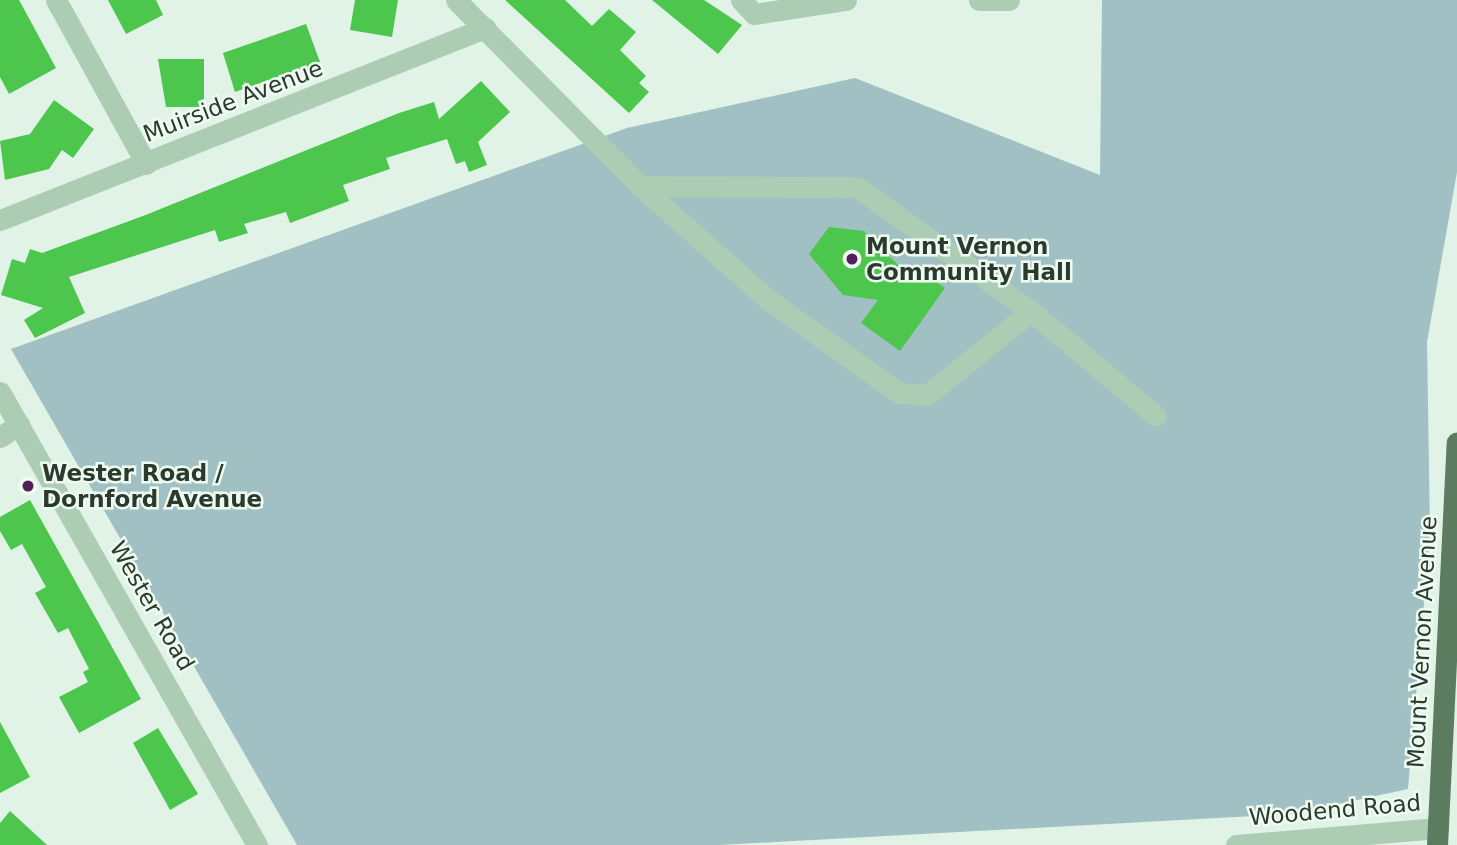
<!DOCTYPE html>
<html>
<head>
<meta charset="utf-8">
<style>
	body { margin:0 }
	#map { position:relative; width:1457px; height:845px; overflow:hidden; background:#e0f3e6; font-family:"DejaVu Sans",sans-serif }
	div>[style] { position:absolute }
	.green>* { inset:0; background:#a0c0c3 }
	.building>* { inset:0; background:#4cc64c }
	.minor>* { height:21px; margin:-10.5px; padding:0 10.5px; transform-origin:10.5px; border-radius:10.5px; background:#acccb3 }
	.major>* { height:21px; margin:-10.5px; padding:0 10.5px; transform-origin:10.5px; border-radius:10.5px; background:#5c7c5f }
	.dots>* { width:19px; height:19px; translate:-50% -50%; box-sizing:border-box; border:4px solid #edfbf1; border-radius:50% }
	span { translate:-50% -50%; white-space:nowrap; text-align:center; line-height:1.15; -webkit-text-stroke:5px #edfbf1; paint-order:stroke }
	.street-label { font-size:23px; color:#2b3a2c }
	.poi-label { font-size:23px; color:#2b3a2c; font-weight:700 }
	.left { translate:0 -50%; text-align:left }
</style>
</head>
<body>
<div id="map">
	<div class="green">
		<i style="clip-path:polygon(1102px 0,1457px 0,1457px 172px,1427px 342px,1430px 533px,1408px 789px,1292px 814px,719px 845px,297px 845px,11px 349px,627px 128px,855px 78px,1100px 175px)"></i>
	</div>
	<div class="building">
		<i style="clip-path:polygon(0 0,19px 0,56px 68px,9px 94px,0 77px)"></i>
		<i style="clip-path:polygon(108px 0,156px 0,163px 15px,126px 34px)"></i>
		<i style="clip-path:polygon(355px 0,398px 0,392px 37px,350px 30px)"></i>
		<i style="clip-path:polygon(505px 0,565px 0,592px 26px,609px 9px,636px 32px,620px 50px,646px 76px,639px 83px,649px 92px,629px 113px)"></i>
		<i style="clip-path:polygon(652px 0,704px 0,742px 25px,718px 54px)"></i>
		<i style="clip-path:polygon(306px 24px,320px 62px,235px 92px,223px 53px)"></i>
		<i style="clip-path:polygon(158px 59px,204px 59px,204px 107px,166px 107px)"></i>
		<i style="clip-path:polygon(481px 81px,510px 112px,478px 142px,487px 165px,469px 172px,465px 161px,456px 164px,447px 139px,386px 158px,390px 169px,343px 185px,349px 201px,290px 223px,286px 212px,244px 224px,248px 233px,219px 242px,215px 230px,69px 277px,85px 313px,35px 338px,24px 320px,43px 308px,1px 295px,12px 259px,25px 263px,30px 249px,42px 253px,143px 216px,399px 113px,434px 102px,439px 119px)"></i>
		<i style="clip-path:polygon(54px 100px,94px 129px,73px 158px,62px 150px,49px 169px,5px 180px,0 141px,30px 134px)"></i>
		<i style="clip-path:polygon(829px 227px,864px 231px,909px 276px,915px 267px,945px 288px,900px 351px,861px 323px,878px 300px,843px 295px,809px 254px)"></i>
		<i style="clip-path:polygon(30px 500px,141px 699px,79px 733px,59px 697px,88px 682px,83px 672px,89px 669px,68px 628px,58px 633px,35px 593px,46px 587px,22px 544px,11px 550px,0 531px,0 517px)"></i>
		<i style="clip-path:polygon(0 722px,30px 777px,0 793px)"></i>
		<i style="clip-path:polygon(158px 728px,198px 794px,170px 810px,133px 743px)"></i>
		<i style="clip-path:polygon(10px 811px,47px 845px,0 845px,0 823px)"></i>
	</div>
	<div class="minor">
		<i style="left:56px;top:0;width:187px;rotate:61.2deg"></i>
		<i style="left:456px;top:0;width:262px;rotate:45.3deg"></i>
		<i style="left:640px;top:186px;width:217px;rotate:0.3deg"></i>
		<i style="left:857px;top:187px;width:214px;rotate:35.5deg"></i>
		<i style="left:1031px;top:311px;width:163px;rotate:40deg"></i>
		<i style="left:741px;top:0;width:19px;rotate:47deg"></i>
		<i style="left:754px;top:14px;width:93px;rotate:-8.7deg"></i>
		<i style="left:979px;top:0;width:30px"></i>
		<i style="left:640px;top:186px;width:169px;rotate:41.6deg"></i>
		<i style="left:766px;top:298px;width:163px;rotate:35.5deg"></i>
		<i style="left:899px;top:393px;width:28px;rotate:4deg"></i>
		<i style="left:927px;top:395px;width:134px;rotate:-38.9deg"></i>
		<i style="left:0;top:220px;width:522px;rotate:-21.6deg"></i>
		<i style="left:0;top:392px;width:521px;rotate:60.43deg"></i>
		<i style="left:0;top:437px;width:23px;rotate:-34deg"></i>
		<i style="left:1236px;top:845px;width:203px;rotate:-4.8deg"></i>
	</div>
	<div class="major">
		<i style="left:1437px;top:845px;width:403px;rotate:-87.2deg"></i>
	</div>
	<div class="dots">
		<i style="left:852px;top:259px;background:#51205c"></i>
		<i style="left:28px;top:486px;background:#51205c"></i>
	</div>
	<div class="street-label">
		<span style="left:233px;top:101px;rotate:-21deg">Muirside Avenue</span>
		<span style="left:152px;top:606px;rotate:60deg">Wester Road</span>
		<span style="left:1422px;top:642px;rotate:-87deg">Mount Vernon Avenue</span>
		<span style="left:1335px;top:810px;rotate:-5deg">Woodend Road</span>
	</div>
	<div class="poi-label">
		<span class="left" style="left:866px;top:259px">Mount Vernon<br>Community Hall</span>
		<span class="left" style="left:42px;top:486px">Wester Road /<br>Dornford Avenue</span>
	</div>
</div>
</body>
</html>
